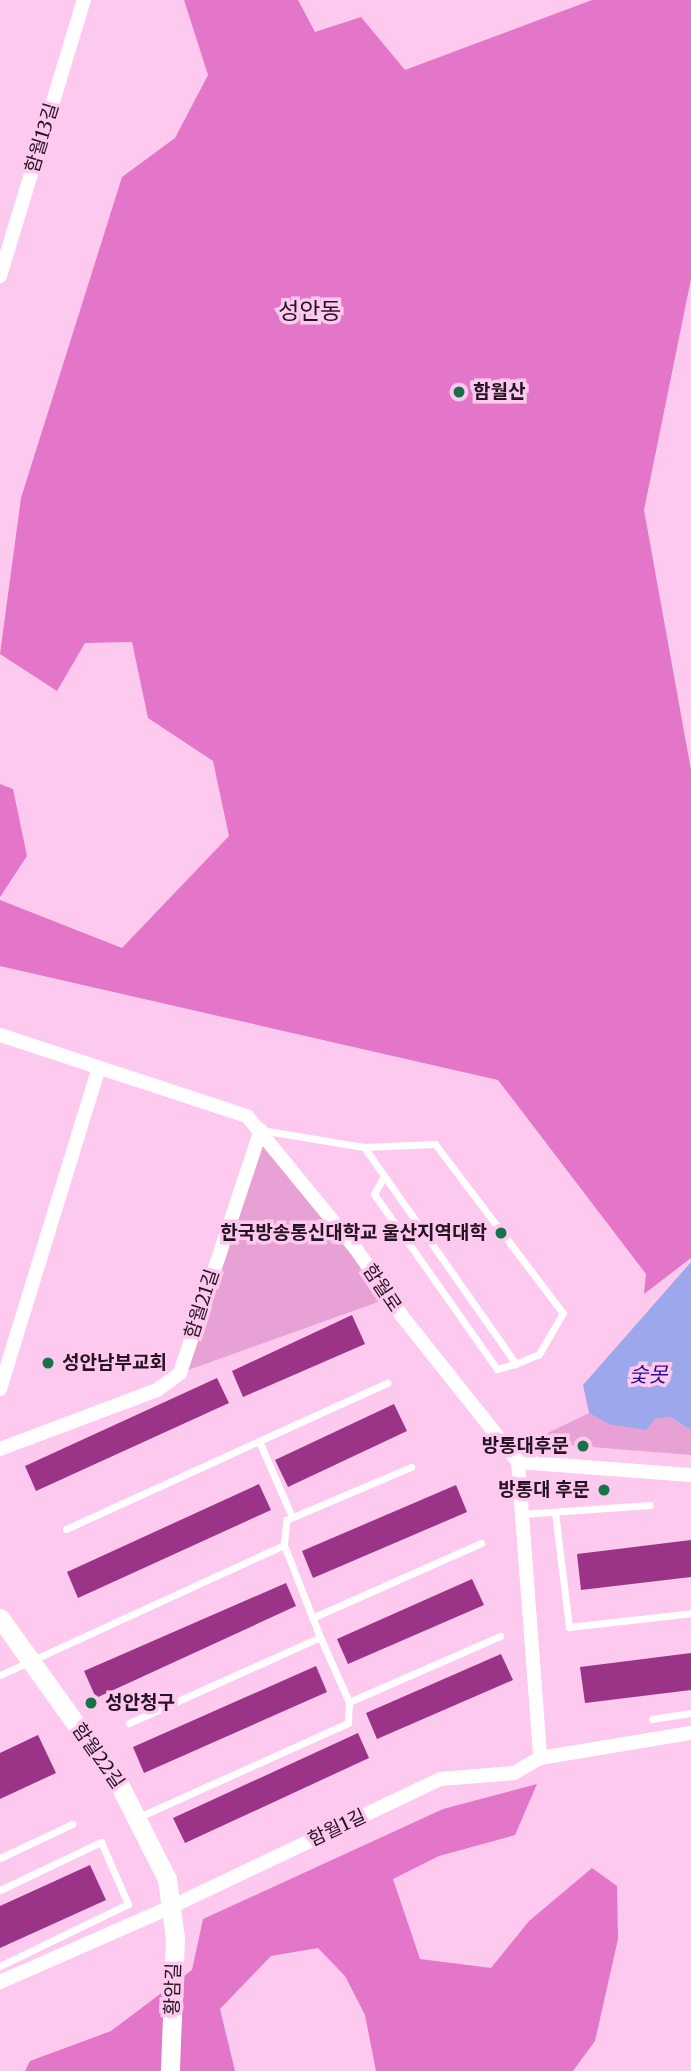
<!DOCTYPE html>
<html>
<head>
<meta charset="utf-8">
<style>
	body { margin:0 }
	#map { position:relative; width:691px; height:2071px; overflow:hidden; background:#fdc9ee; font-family:Merriweather,"Noto Sans KR",serif }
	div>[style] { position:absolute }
	.green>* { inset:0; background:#e7a1d4 }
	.forest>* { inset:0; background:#e376c9 }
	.water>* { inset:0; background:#9ca7ec }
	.building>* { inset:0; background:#9b3386 }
	.service>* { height:7px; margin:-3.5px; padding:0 3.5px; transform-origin:3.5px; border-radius:3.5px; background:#fff }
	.minor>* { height:14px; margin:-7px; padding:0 7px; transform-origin:7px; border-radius:7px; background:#fff }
	.tertiary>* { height:19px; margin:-9.5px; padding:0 9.5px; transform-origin:9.5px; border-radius:9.5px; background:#fff }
	.dots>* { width:19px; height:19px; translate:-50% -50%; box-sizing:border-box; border:4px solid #fdc9ee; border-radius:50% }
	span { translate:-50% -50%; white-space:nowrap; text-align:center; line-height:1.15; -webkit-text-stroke:7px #fdc9ee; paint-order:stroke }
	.street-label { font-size:19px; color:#271422 }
	.poi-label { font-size:19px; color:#271422; font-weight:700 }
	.left { translate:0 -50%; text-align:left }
	.right { translate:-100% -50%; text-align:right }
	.water-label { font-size:21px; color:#290997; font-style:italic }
	.quarter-label { font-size:23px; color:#271422 }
</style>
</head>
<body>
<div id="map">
	<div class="green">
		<i style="clip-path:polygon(261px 1130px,389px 1298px,180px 1373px)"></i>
		<i style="clip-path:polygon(589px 1413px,608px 1424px,670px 1417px,691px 1430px,691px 1455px,529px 1442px)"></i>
	</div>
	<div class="forest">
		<i style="clip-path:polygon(184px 0,298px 0,315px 32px,361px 17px,405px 70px,592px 0,691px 0,691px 279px,644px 510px,691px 770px,691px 1258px,644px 1294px,646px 1274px,498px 1080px,0 966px,0 900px,122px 948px,229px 836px,213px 761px,148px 718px,132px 642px,85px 643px,57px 691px,0 654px,21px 498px,122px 177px,175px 138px,208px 75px)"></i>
		<i style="clip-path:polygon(0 784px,13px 789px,27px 856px,0 897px)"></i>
		<i style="clip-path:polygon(537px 1784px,515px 1835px,439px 1856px,393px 1879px,420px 1959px,491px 1968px,529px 1921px,592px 1868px,617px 1886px,618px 1939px,595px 2041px,573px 2071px,376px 2071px,365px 2015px,345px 1976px,318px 1948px,271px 1956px,220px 2009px,235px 2071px,25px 2071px,30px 2061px,111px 2031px,192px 1970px,203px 1919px,443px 1809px)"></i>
	</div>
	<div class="water">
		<i style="clip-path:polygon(691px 1262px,691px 1430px,670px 1417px,655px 1419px,646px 1430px,608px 1424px,589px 1413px,583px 1385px)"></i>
	</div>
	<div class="building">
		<i style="clip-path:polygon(352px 1315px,365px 1344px,243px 1397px,232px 1371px)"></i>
		<i style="clip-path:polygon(217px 1378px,229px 1403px,36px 1491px,25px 1466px)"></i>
		<i style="clip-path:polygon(394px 1404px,407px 1431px,288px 1487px,275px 1460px)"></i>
		<i style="clip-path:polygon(259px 1484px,271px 1510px,78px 1598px,67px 1572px)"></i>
		<i style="clip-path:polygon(456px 1485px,467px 1512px,313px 1578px,302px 1551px)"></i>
		<i style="clip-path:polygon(691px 1540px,691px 1577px,581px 1590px,577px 1554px)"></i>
		<i style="clip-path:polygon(472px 1579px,484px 1605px,348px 1664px,337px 1639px)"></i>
		<i style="clip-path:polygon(286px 1583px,296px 1606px,96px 1698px,84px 1671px)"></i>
		<i style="clip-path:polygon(691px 1653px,691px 1690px,585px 1703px,580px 1667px)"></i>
		<i style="clip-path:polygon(501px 1654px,513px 1680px,377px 1739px,366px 1713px)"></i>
		<i style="clip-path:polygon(316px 1666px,327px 1692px,144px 1773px,133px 1747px)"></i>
		<i style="clip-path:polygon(358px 1733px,369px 1758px,185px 1843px,173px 1818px)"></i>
		<i style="clip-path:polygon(38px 1735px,56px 1773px,0 1799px,0 1753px)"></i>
		<i style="clip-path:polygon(90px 1865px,106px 1900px,0 1948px,0 1906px)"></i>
	</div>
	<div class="service">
		<i style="left:261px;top:1130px;width:104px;rotate:9.4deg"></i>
		<i style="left:364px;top:1147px;width:71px;rotate:-2.4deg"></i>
		<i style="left:435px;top:1144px;width:212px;rotate:52.9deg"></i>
		<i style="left:563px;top:1313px;width:48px;rotate:120.3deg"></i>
		<i style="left:539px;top:1354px;width:25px;rotate:157deg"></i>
		<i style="left:516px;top:1364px;width:265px;rotate:-125deg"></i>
		<i style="left:384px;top:1176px;width:21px;rotate:119deg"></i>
		<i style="left:374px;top:1194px;width:214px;rotate:54.9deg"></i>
		<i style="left:497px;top:1369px;width:20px;rotate:-15deg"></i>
		<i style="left:259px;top:1441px;width:141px;rotate:-24.4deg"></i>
		<i style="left:555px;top:1512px;width:116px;rotate:83.1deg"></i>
		<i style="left:569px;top:1627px;width:123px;rotate:-6.5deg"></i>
		<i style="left:522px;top:1514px;width:128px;rotate:-4deg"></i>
		<i style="left:66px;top:1529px;width:212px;rotate:-24.5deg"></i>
		<i style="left:259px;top:1441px;width:83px;rotate:66.5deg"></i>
		<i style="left:284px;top:1545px;width:25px;rotate:-85deg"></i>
		<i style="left:286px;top:1520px;width:136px;rotate:-23deg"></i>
		<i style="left:312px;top:1618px;width:185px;rotate:-23.9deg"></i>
		<i style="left:0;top:1675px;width:312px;rotate:-24.6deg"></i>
		<i style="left:284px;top:1545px;width:99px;rotate:68.6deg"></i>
		<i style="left:349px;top:1702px;width:165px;rotate:-23.6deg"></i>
		<i style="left:652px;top:1719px;width:39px;rotate:-9deg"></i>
		<i style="left:129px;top:1723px;width:209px;rotate:-24.2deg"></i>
		<i style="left:320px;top:1637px;width:71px;rotate:66deg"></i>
		<i style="left:349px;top:1702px;width:21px;rotate:93deg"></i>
		<i style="left:348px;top:1723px;width:231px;rotate:155.8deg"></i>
		<i style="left:0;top:1858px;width:80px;rotate:-25.3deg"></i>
		<i style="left:0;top:1890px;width:112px;rotate:-25.4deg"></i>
		<i style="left:101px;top:1842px;width:68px;rotate:66.5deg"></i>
		<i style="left:128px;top:1904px;width:142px;rotate:154.2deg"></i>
	</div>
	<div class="minor">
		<i style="left:0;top:276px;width:288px;rotate:-73.1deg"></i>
		<i style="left:0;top:1035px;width:260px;rotate:18.2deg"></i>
		<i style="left:247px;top:1116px;width:172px;rotate:50.7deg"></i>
		<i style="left:356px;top:1249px;width:81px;rotate:55.5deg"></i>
		<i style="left:402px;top:1316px;width:186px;rotate:51.5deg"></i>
		<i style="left:518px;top:1462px;width:173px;rotate:4.3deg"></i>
		<i style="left:0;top:1389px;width:336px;rotate:-72.9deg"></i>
		<i style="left:0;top:1449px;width:168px;rotate:-20.6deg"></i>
		<i style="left:157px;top:1390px;width:29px;rotate:-36deg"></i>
		<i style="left:180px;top:1373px;width:256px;rotate:-71.6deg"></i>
		<i style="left:518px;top:1462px;width:297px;rotate:85.7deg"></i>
		<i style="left:0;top:1982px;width:189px;rotate:-23.7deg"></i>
		<i style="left:173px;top:1906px;width:296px;rotate:-25.4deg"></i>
		<i style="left:440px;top:1779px;width:74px;rotate:-4.6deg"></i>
		<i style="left:514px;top:1773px;width:30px;rotate:-30deg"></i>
		<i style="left:540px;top:1758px;width:153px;rotate:-9.4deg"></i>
	</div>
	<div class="tertiary">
		<i style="left:0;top:1618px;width:204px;rotate:54.4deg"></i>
		<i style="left:119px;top:1784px;width:106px;rotate:63.2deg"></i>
		<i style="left:167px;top:1879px;width:60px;rotate:82.3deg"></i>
		<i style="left:175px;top:1938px;width:133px;rotate:92.2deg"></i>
	</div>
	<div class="dots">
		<i style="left:459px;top:392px;background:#177247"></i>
		<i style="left:501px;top:1233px;background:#177247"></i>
		<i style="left:48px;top:1363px;background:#177247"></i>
		<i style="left:583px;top:1446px;background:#177247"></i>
		<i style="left:604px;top:1490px;background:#177247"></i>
		<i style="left:91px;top:1703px;background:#177247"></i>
	</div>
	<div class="street-label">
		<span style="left:42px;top:138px;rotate:-73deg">함월13길</span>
		<span style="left:382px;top:1288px;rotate:56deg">함월로</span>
		<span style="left:202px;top:1304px;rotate:-72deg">함월21길</span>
		<span style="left:98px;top:1756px;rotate:55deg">함월22길</span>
		<span style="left:337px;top:1828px;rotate:-25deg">함월1길</span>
		<span style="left:173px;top:1989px;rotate:-88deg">황암길</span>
	</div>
	<div class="poi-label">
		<span class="left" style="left:473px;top:392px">함월산</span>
		<span class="right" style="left:487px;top:1233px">한국방송통신대학교 울산지역대학</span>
		<span class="left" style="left:62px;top:1363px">성안남부교회</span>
		<span class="right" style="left:569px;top:1446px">방통대후문</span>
		<span class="right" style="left:590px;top:1490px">방통대 후문</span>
		<span class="left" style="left:105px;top:1703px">성안청구</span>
	</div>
	<div class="water-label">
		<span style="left:648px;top:1375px">숯못</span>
	</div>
	<div class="quarter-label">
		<span style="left:310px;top:311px">성안동</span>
	</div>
</div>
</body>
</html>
